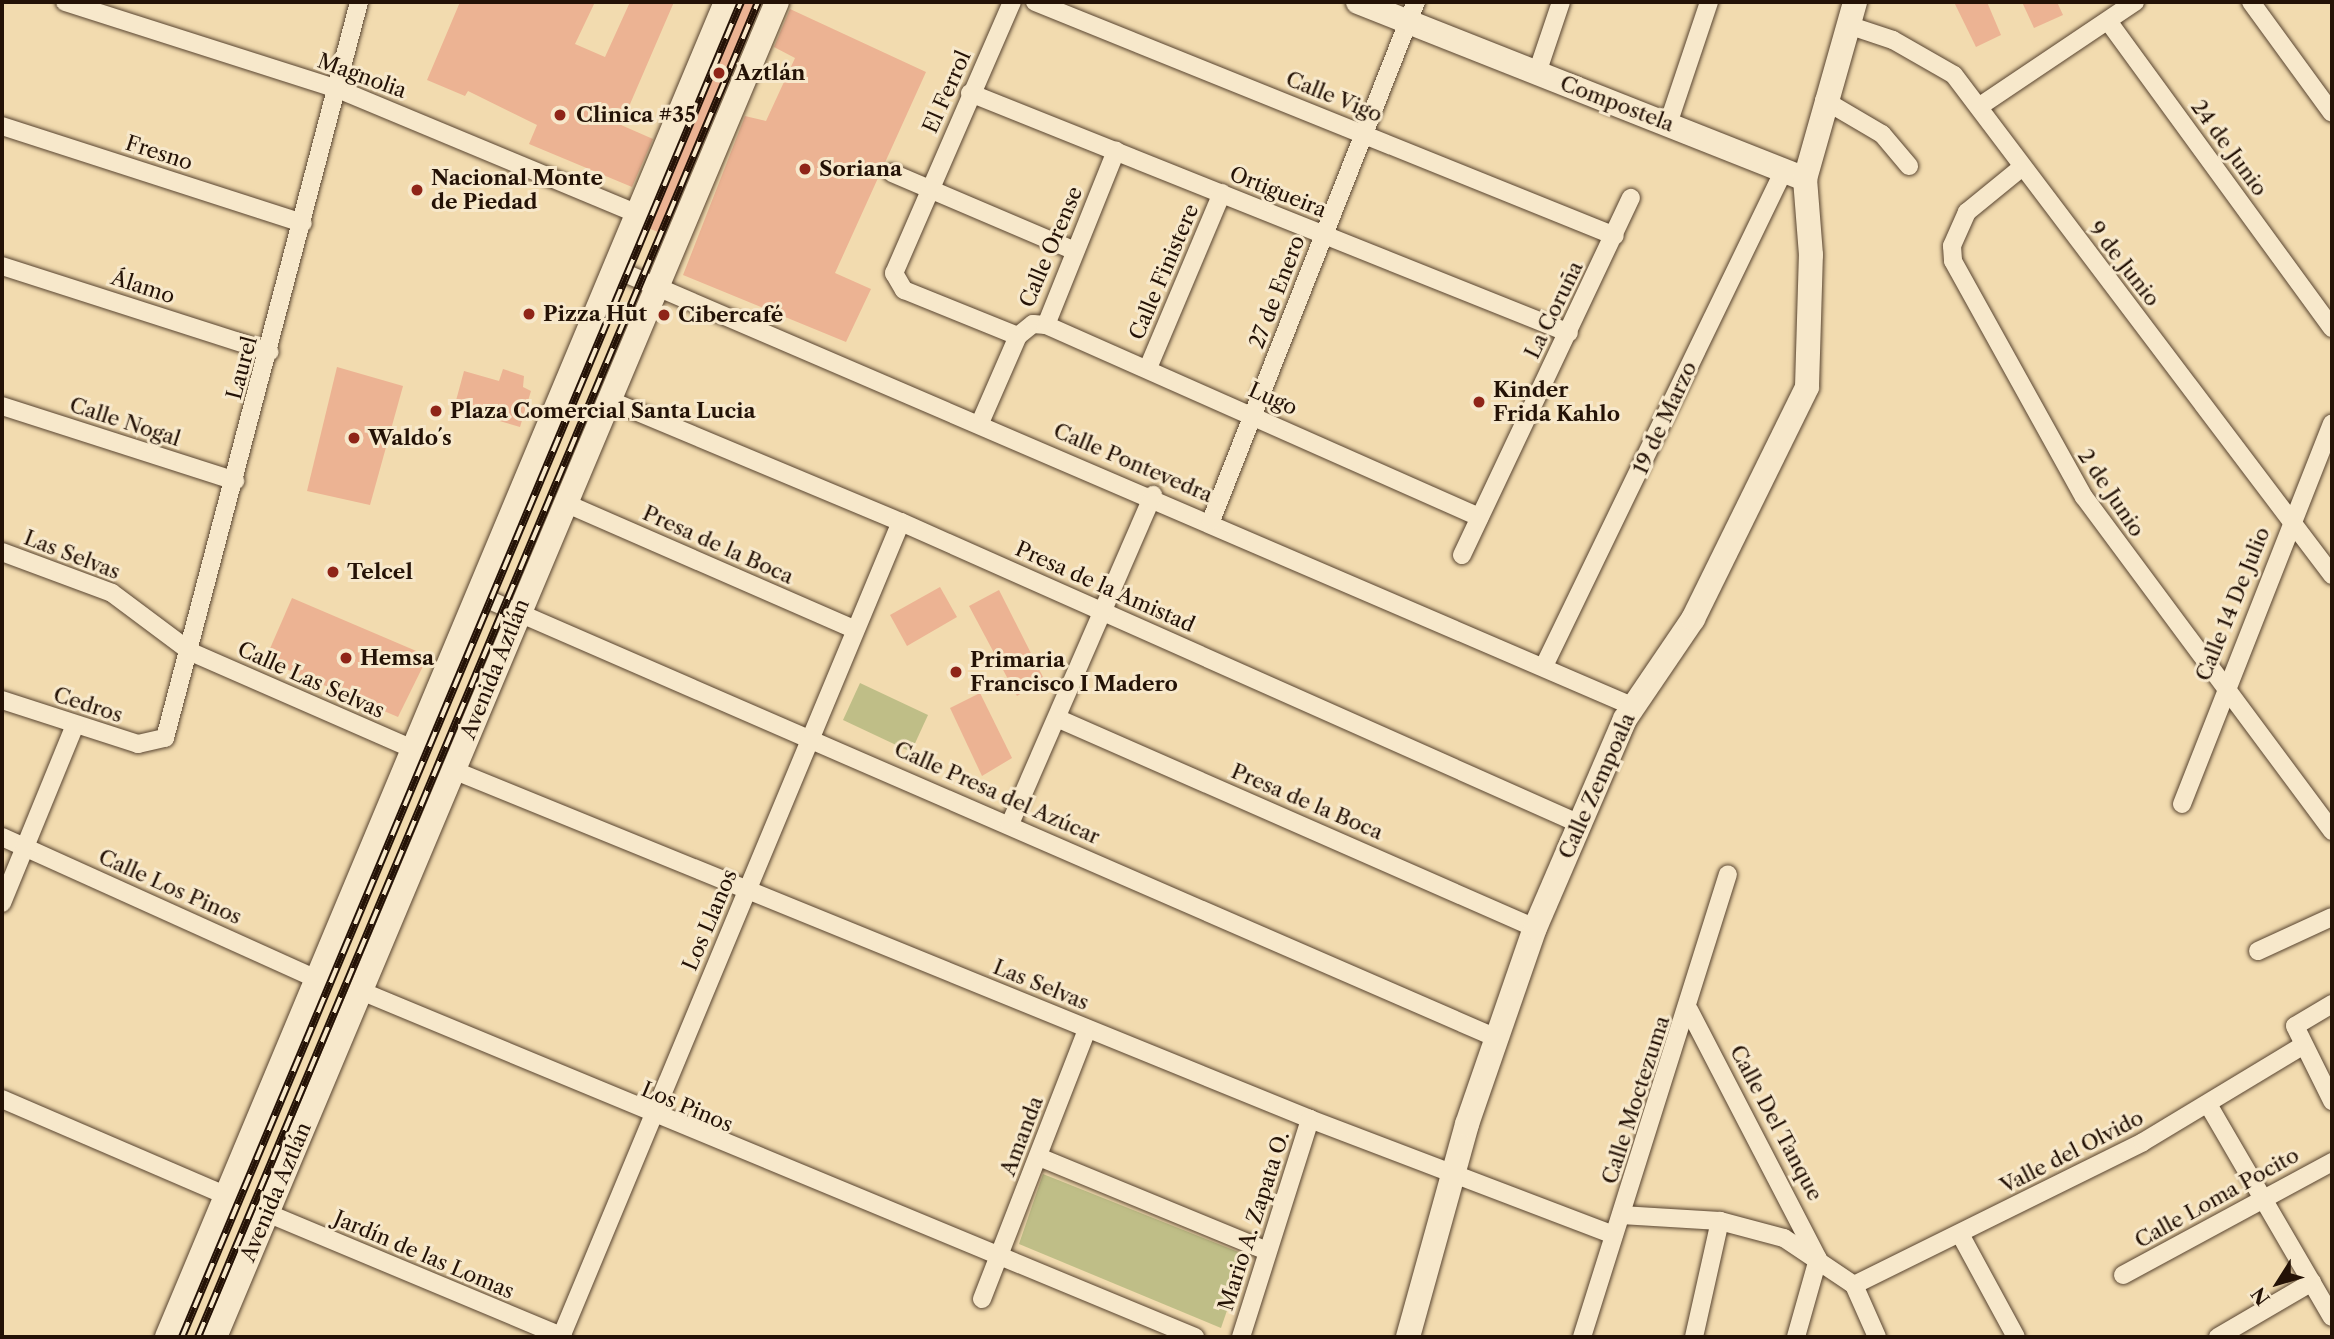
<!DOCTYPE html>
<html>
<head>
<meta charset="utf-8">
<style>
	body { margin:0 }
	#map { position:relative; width:2334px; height:1339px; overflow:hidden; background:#f2dbaf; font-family:"Libre Caslon Text",serif }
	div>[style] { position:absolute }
	.green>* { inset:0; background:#bfbe87 }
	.building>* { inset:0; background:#ecb393 }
	.roads { filter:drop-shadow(0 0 2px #584430) drop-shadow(0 0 2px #584430) }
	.street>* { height:18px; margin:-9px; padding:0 9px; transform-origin:9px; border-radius:9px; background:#f7e8cb }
	.secondary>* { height:24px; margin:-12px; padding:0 12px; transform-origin:12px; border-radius:12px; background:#f7e8cb }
	.rail>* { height:8px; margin-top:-4px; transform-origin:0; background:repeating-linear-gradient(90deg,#f7e8cb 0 16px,#241206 0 32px); box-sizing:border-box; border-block:2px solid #241206 }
	.dots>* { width:19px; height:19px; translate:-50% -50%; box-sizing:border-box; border:4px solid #f7e8cb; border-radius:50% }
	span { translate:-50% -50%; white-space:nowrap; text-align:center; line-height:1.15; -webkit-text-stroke:6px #f7e8cb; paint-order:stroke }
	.poi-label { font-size:21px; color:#241206; font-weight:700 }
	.left { translate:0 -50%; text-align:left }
	.street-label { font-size:21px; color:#241206 }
	.frame { position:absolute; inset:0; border:4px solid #241206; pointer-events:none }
	.north { position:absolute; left:2243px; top:1248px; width:70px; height:70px; -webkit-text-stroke:5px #f7e8cb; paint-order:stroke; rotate:233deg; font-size:19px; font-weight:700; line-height:28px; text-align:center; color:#241206 }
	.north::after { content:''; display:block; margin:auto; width:24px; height:32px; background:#241206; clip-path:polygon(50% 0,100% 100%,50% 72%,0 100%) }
</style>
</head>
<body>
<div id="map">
	<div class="green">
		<i style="clip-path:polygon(860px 683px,928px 715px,911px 752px,843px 720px)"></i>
		<i style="clip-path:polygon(1043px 1174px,1246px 1255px,1221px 1328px,1019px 1244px)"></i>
	</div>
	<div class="building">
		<i style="clip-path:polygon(460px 2px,595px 2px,575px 44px,605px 57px,630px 2px,674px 2px,621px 125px,653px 139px,632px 187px,529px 144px,537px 125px,468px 91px,465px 96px,427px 80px)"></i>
		<i style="clip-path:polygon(741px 2px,761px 2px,663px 234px,648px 228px)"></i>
		<i style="clip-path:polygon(1954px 2px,1987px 2px,2001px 35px,1976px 47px)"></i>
		<i style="clip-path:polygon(2022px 2px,2057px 2px,2063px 15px,2034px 28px)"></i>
		<i style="clip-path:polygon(790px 9px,926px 72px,835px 273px,871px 289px,846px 342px,683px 275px,745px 116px,766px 121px,795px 58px,774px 47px)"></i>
		<i style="clip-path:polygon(337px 367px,403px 386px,370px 505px,307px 491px)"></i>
		<i style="clip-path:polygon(503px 369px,524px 376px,523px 387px,531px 391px,520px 427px,454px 408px,464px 371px,499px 381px)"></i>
		<i style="clip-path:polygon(940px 587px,957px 617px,907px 646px,890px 615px)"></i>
		<i style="clip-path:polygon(999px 590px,1044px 679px,1017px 696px,969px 606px)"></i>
		<i style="clip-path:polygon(292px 598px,428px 656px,398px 717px,265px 660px)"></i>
		<i style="clip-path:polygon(980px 693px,1012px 758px,982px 776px,950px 708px)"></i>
	</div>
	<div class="roads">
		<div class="street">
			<i style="left:65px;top:2px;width:289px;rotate:17.7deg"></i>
			<i style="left:340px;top:90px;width:321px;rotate:22.6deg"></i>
			<i style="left:1012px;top:2px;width:296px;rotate:113.5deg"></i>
			<i style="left:894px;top:273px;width:20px;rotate:60deg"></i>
			<i style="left:904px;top:290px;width:123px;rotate:22deg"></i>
			<i style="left:1035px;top:2px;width:625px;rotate:21.97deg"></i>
			<i style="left:2251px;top:2px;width:137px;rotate:53.9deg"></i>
			<i style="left:2108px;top:21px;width:380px;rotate:53.9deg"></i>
			<i style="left:1848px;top:25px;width:47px;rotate:18.4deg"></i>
			<i style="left:1893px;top:40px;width:70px;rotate:29.8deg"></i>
			<i style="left:1954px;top:75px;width:627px;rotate:52.91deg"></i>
			<i style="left:1537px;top:73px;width:75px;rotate:-71.3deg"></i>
			<i style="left:970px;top:93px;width:645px;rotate:21.83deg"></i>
			<i style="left:1824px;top:100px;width:67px;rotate:30.4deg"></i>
			<i style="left:1882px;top:134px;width:42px;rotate:49.8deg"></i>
			<i style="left:1980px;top:106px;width:187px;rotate:-33.9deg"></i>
			<i style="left:1668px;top:124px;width:129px;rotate:-71.4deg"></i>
			<i style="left:2px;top:126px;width:316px;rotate:17.9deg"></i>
			<i style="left:2021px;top:168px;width:70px;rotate:140.8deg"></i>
			<i style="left:1967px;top:212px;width:37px;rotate:114deg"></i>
			<i style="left:1952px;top:246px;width:15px;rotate:86deg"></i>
			<i style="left:1953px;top:261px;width:270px;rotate:61deg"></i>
			<i style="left:2084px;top:497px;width:416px;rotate:53.4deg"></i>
			<i style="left:892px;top:173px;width:199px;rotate:23.1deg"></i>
			<i style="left:2px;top:266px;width:281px;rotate:17.8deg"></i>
			<i style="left:613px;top:268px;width:1109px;rotate:23.26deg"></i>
			<i style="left:1046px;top:325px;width:188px;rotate:-68.1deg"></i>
			<i style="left:1148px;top:368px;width:190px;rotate:-67.1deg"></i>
			<i style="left:609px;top:400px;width:316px;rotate:22.7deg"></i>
			<i style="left:901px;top:522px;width:743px;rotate:23.98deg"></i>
			<i style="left:2px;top:406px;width:245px;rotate:17.8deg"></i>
			<i style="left:980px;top:423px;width:95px;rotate:-66.4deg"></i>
			<i style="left:1018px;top:336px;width:19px;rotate:-39deg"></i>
			<i style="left:1033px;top:324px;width:13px;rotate:4deg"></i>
			<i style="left:1046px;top:325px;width:474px;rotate:23.9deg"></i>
			<i style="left:565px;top:503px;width:315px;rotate:23.6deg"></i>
			<i style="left:1211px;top:521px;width:558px;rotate:-68.45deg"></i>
			<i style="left:2px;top:552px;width:117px;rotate:20.4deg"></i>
			<i style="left:112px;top:593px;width:99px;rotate:36.8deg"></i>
			<i style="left:191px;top:652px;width:242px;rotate:23.6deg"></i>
			<i style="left:1462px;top:555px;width:395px;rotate:-64.7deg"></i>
			<i style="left:480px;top:596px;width:1106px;rotate:23.5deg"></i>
			<i style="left:1545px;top:664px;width:549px;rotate:-64.18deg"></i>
			<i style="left:2px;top:700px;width:143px;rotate:17.9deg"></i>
			<i style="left:138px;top:744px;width:28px;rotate:-13deg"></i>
			<i style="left:165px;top:738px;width:761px;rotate:-75.23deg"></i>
			<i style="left:1059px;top:719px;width:520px;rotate:23.71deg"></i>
			<i style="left:453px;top:770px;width:925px;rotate:22.16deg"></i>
			<i style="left:1310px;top:1119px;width:325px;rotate:20.9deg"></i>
			<i style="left:2182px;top:804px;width:409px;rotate:-68.5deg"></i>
			<i style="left:1010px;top:824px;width:359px;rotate:-66.5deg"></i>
			<i style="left:2px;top:837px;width:348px;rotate:24.3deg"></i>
			<i style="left:2px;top:903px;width:192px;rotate:-67.7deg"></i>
			<i style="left:2258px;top:951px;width:81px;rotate:-24.7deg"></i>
			<i style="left:361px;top:991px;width:903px;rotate:22.53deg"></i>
			<i style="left:2332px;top:1004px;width:43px;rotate:149.3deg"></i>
			<i style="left:2295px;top:1026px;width:84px;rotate:63.7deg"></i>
			<i style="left:1689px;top:1010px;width:280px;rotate:62.6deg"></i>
			<i style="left:1818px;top:1259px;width:81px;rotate:105.8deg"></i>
			<i style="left:2px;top:1099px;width:245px;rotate:23.3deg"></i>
			<i style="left:2209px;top:1106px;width:244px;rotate:59.8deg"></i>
			<i style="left:1039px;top:1157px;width:247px;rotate:22.4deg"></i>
			<i style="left:267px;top:1213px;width:321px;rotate:22.7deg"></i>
			<i style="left:1621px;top:1215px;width:99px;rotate:3.5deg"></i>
			<i style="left:1720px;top:1221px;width:66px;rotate:14.9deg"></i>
			<i style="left:1784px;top:1238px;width:84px;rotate:33.9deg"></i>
			<i style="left:1854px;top:1285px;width:57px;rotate:66.1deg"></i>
			<i style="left:1960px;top:1234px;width:117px;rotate:61.5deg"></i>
			<i style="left:2123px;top:1275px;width:238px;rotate:-28.4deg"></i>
			<i style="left:1854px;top:1285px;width:322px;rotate:-26.3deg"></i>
			<i style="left:2143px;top:1142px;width:186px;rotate:-31.1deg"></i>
			<i style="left:982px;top:1299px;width:290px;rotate:-68.7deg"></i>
			<i style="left:561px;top:1337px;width:883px;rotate:-67.36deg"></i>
			<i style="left:1241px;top:1337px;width:229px;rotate:-72.4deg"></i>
			<i style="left:1582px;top:1337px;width:485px;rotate:-72.5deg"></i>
			<i style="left:1694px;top:1337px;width:119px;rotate:-77.4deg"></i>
			<i style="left:2218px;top:1337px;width:109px;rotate:-30.3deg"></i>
		</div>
		<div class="secondary">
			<i style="left:1358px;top:2px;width:481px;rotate:21.6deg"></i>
			<i style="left:167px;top:1337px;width:1447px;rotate:-67.28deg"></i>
			<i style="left:215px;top:1337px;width:1448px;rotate:-67.17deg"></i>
			<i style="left:1408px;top:1337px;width:221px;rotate:-74.5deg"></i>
			<i style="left:1467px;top:1124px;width:207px;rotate:-70.9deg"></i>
			<i style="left:1535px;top:928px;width:228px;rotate:-66.7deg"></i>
			<i style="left:1625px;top:719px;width:121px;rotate:-55.8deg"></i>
			<i style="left:1693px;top:619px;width:258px;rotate:-63.8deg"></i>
			<i style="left:1807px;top:387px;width:132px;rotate:-88.3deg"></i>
			<i style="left:1811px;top:255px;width:76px;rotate:-94.5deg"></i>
			<i style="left:1805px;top:179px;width:184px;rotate:-74.2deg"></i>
		</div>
	</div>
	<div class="rail">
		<i style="left:182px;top:1337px;width:1447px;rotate:-67.28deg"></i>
		<i style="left:198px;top:1337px;width:1448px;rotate:-67.24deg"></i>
	</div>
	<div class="dots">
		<i style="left:719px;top:73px;background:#8f2418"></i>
		<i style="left:560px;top:115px;background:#8f2418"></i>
		<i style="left:805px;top:169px;background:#8f2418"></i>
		<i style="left:417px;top:190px;background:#8f2418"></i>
		<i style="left:529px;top:314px;background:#8f2418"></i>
		<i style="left:664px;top:315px;background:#8f2418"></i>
		<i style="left:1479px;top:402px;background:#8f2418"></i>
		<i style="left:436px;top:411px;background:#8f2418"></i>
		<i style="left:354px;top:438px;background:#8f2418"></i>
		<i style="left:333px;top:572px;background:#8f2418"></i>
		<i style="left:346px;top:658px;background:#8f2418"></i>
		<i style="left:956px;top:672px;background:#8f2418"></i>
	</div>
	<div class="poi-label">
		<span class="left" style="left:735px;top:73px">Aztlán</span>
		<span class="left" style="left:576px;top:115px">Clinica #35</span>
		<span class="left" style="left:819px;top:169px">Soriana</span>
		<span class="left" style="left:431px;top:190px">Nacional Monte<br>de Piedad</span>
		<span class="left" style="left:543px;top:314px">Pizza Hut</span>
		<span class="left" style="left:678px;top:315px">Cibercafé</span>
		<span class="left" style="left:1493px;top:402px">Kinder<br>Frida Kahlo</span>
		<span class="left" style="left:450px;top:411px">Plaza Comercial Santa Lucia</span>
		<span class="left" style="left:368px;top:438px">Waldo´s</span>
		<span class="left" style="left:347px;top:572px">Telcel</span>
		<span class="left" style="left:360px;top:658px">Hemsa</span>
		<span class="left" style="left:970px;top:672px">Primaria<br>Francisco I Madero</span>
	</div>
	<div class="street-label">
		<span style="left:362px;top:76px;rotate:20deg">Magnolia</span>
		<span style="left:947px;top:92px;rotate:-66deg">El Ferrol</span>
		<span style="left:1334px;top:97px;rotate:22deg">Calle Vigo</span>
		<span style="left:1617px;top:104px;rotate:21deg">Compostela</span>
		<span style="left:2229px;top:148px;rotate:54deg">24 de Junio</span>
		<span style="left:159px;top:153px;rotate:18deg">Fresno</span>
		<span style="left:1278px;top:192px;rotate:22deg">Ortigueira</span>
		<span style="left:1051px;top:247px;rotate:-67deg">Calle Orense</span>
		<span style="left:2124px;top:264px;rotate:52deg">9 de Junio</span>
		<span style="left:1164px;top:272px;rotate:-67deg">Calle Finistere</span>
		<span style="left:143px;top:287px;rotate:18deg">Álamo</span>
		<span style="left:1277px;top:292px;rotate:-69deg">27 de Enero</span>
		<span style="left:1554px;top:310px;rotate:-64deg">La Coruña</span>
		<span style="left:242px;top:368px;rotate:-75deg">Laurel</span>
		<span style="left:1273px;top:399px;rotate:24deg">Lugo</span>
		<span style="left:1665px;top:418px;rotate:-65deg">19 de Marzo</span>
		<span style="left:125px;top:422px;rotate:18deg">Calle Nogal</span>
		<span style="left:1133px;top:463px;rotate:23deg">Calle Pontevedra</span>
		<span style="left:2111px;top:493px;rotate:56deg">2 de Junio</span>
		<span style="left:718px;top:545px;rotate:24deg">Presa de la Boca</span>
		<span style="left:72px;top:555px;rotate:21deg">Las Selvas</span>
		<span style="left:1105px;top:587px;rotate:24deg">Presa de la Amistad</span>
		<span style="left:2233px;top:604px;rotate:-68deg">Calle 14 De Julio</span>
		<span style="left:495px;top:669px;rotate:-68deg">Avenida Aztlán</span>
		<span style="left:311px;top:680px;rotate:24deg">Calle Las Selvas</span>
		<span style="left:88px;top:705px;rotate:18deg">Cedros</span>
		<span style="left:1597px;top:786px;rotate:-66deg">Calle Zempoala</span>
		<span style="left:997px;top:793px;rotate:24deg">Calle Presa del Azúcar</span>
		<span style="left:1307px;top:802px;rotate:23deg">Presa de la Boca</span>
		<span style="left:170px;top:887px;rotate:24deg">Calle Los Pinos</span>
		<span style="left:710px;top:920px;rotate:-67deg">Los Llanos</span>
		<span style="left:1041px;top:985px;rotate:22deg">Las Selvas</span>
		<span style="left:1636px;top:1100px;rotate:-72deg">Calle Moctezuma</span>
		<span style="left:687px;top:1107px;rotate:23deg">Los Pinos</span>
		<span style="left:1776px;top:1123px;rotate:62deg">Calle Del Tanque</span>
		<span style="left:1022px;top:1136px;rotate:-69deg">Amanda</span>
		<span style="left:2072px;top:1152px;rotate:-27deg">Valle del Olvido</span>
		<span style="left:276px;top:1192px;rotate:-67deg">Avenida Aztlán</span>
		<span style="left:2217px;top:1198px;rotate:-29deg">Calle Loma Pocito</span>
		<span style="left:1254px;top:1221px;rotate:-72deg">Mario A. Zapata O.</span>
		<span style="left:424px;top:1255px;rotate:23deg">Jardín de las Lomas</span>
	</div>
	<div class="frame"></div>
	<div class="north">N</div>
</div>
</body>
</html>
